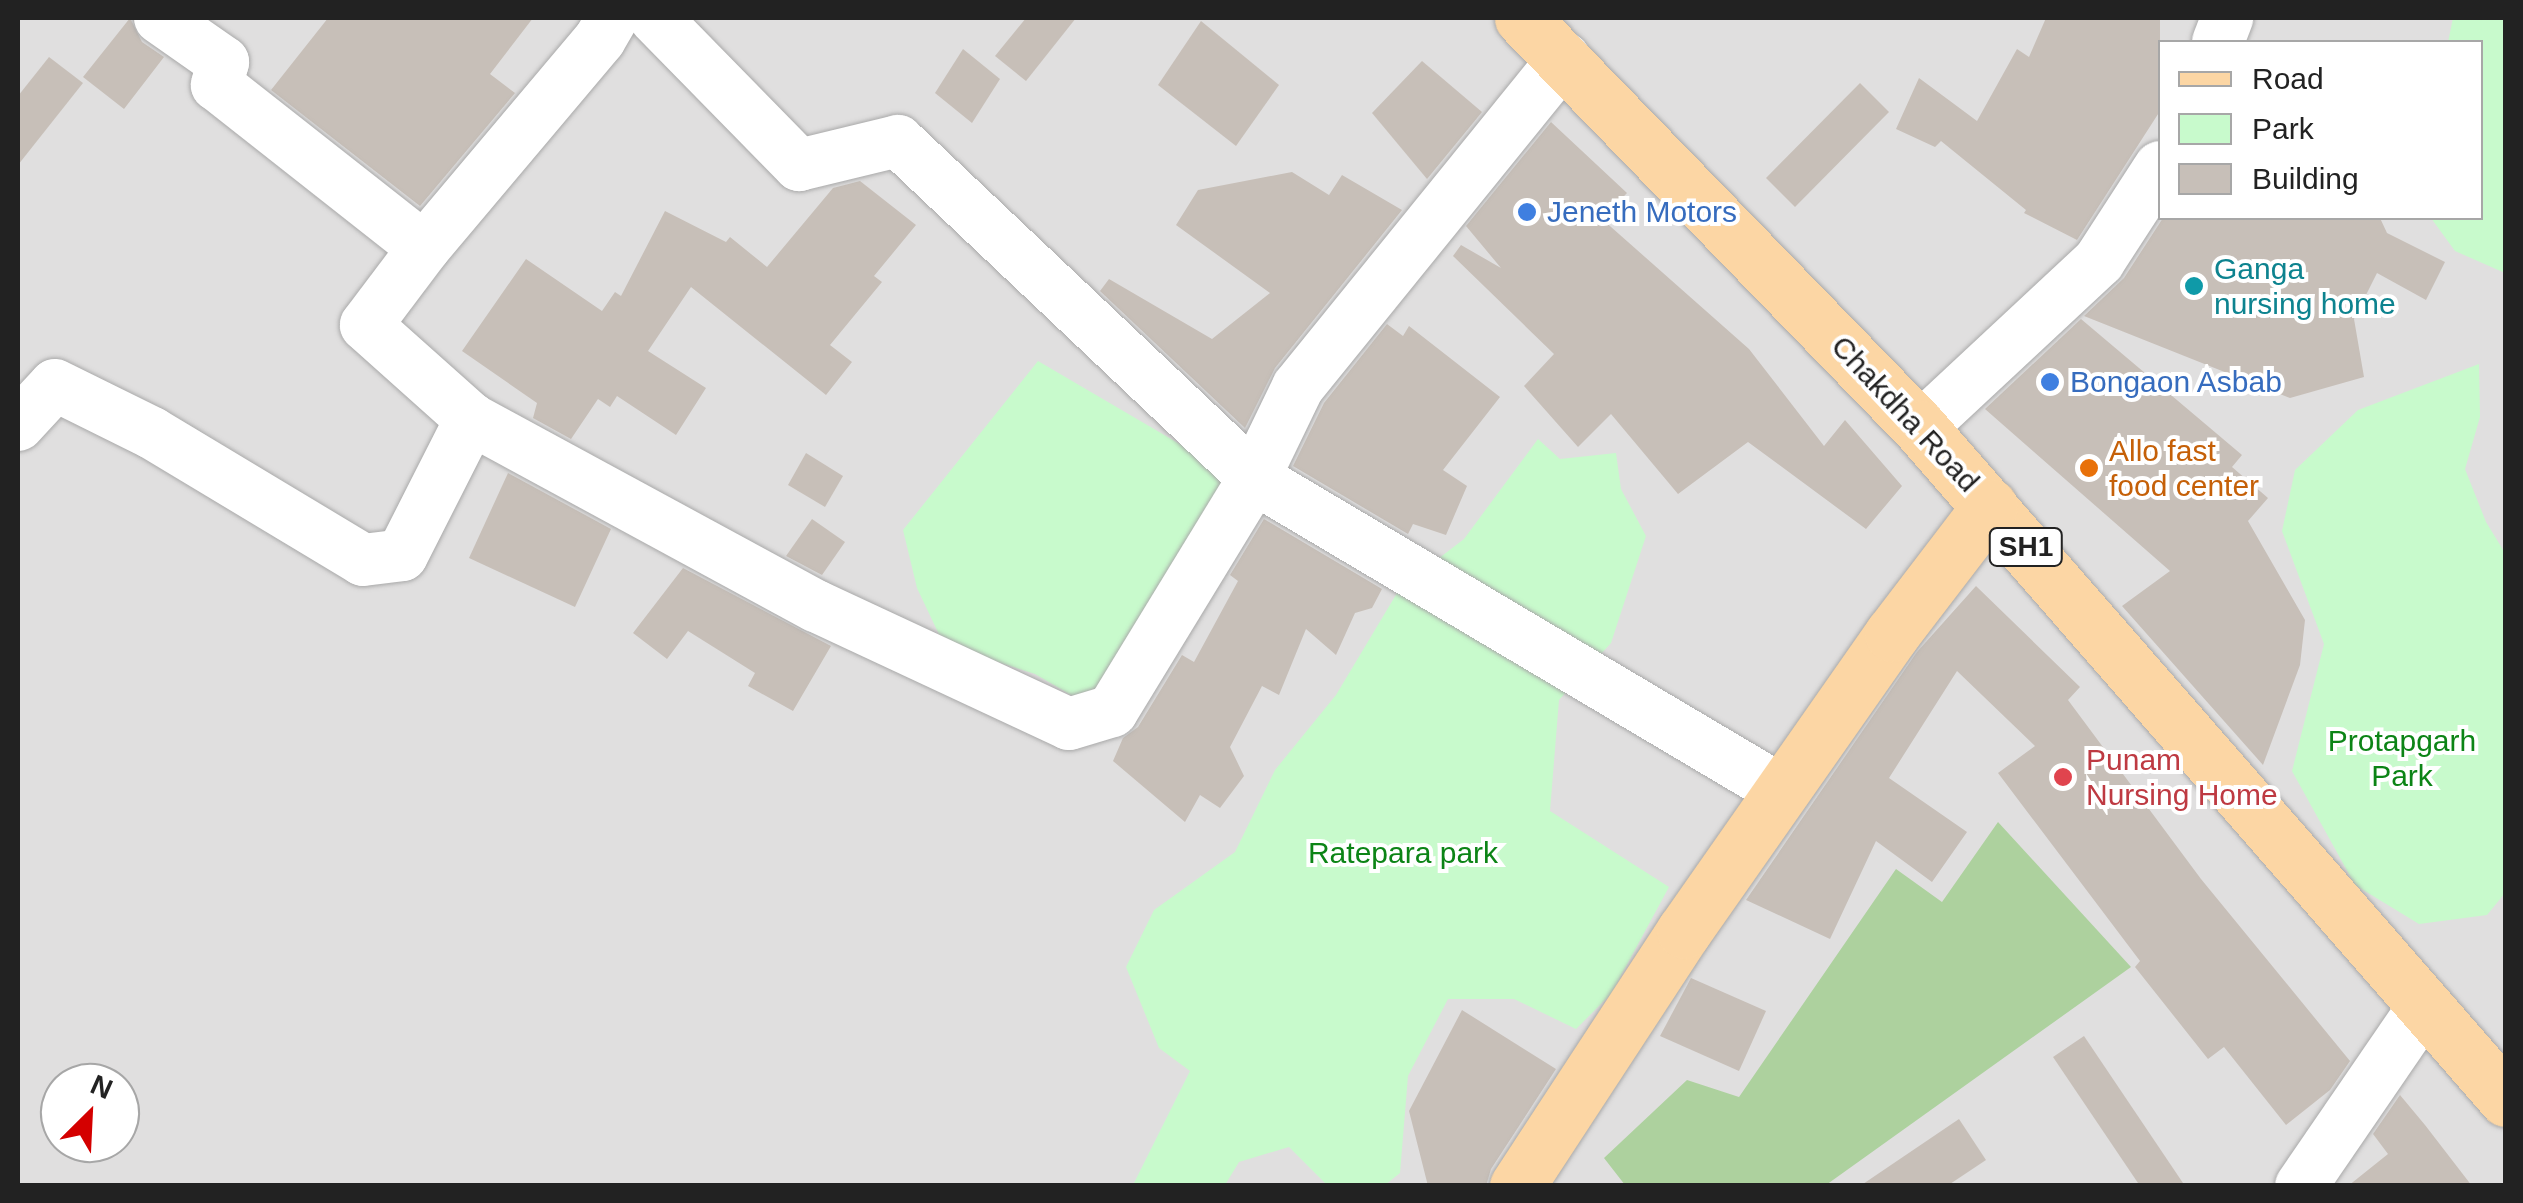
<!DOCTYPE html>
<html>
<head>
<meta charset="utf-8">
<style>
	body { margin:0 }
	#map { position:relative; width:2523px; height:1203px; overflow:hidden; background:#f2efe9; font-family:Helvetica,sans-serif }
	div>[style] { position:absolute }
	.residential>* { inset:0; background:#e0dfdf }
	.forest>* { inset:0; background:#add19e }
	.park>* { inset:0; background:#c8facc }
	.building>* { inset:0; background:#c7bfb8 }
	.roads { filter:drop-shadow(0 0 2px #a9a9a9) drop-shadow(0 0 2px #a9a9a9) }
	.minor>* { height:52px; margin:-26px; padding:0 26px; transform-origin:26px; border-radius:26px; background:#fff }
	.major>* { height:55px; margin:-27.5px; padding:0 27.5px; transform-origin:27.5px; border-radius:27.5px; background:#fcd6a4 }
	.dots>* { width:28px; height:28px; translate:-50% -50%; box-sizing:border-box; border:5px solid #fff; border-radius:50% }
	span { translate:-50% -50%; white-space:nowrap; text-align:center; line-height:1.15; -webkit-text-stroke:8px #fff; paint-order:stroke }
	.shield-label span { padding:2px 8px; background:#fff; border:2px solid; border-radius:8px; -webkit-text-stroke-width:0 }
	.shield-label { font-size:28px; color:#222; font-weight:700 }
	.shop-label { font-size:30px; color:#366cbe }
	.left { translate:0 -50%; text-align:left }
	.culture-label { font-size:30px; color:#0d838f }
	.street-label { font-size:30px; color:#222 }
	.food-label { font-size:30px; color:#c56008 }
	.park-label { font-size:30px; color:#0c8416 }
	.health-label { font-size:30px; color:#be3a42 }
	.frame { position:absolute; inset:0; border:20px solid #222; pointer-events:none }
	.legend { position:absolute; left:2158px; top:40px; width:325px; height:180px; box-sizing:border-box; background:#fff; border:2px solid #a7a7a7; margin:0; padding:12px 18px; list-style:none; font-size:30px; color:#222 }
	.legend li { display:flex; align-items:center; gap:20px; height:50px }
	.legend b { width:50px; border:2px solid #a7a7a7 }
	.north { position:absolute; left:40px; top:1063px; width:100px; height:100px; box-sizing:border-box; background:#fff; border:2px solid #a7a7a7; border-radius:50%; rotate:24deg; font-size:28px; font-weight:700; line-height:40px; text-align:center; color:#222 }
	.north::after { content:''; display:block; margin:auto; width:35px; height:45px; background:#d40000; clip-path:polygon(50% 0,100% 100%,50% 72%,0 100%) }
</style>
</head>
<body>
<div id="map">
	<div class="residential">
		<i style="clip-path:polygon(evenodd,18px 18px,2505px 18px,2505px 1185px,18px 1185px,18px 18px,2160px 42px,2480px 42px,2480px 218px,2160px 218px,2160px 42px,18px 18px,60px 1083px,120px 1083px,120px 1143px,60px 1143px,60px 1083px)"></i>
	</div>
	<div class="forest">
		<i style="clip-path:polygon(1998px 822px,2131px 967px,1826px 1185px,1625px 1185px,1604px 1158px,1687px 1080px,1739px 1097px,1896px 869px,1942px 902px)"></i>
	</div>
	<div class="park">
		<i style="clip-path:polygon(2453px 18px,2505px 18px,2505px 273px,2455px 251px,2431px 218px,2480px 218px,2480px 42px,2448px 42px)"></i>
		<i style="clip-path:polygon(1038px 361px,1224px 470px,1240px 501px,1105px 715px,1035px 674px,944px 645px,917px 588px,903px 530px)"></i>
		<i style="clip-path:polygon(2479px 364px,2480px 417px,2465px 469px,2486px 522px,2505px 553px,2505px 893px,2487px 915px,2419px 924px,2355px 885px,2292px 771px,2324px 644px,2282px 531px,2295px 470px,2358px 410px)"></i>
		<i style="clip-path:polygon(1538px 439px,1560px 459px,1616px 453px,1621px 489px,1646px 536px,1611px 643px,1559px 700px,1550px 811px,1669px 887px,1611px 994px,1576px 1029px,1514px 999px,1448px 999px,1408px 1076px,1400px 1173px,1385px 1185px,1327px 1185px,1289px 1147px,1239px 1162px,1225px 1185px,1133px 1185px,1190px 1071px,1159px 1048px,1126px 967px,1154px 910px,1235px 852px,1275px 770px,1336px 695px,1400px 588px,1464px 539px)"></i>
	</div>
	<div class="building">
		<i style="clip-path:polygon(130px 18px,142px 42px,164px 57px,124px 109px,83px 77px)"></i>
		<i style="clip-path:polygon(328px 18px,533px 18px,490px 74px,515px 93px,420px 206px,271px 90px)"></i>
		<i style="clip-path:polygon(1026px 18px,1076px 18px,1026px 81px,995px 56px)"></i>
		<i style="clip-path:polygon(2046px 18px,2160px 18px,2160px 111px,2077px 240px,2024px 213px,2026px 210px,1941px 141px,1935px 147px,1896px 129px,1919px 78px,1977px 121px,2017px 49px,2029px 57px)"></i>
		<i style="clip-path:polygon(1201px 21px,1279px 85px,1236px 146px,1158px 85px)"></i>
		<i style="clip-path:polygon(963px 49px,1000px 79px,972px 123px,935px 93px)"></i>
		<i style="clip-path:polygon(49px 57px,83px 83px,18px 165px,18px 96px)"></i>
		<i style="clip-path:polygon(1422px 61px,1482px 112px,1427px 179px,1372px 113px)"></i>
		<i style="clip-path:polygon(1860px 83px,1889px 112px,1795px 207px,1766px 178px)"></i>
		<i style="clip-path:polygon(1551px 122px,1627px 193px,1602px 219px,1749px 349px,1824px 446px,1845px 420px,1902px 486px,1866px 529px,1748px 442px,1678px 494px,1611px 414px,1578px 447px,1524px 386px,1554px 354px,1453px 256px,1461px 245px,1501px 268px,1466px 226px)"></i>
		<i style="clip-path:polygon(1292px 172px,1329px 195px,1342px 175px,1402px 210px,1275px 368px,1245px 428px,1100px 291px,1109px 279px,1212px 339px,1270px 293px,1176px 225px,1198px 190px)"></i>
		<i style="clip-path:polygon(860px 181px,916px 225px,874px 276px,882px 282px,830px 345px,852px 362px,826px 395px,691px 287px,648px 351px,706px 388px,676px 435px,617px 396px,610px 407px,598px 399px,571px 439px,533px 418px,537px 403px,462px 351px,526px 259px,602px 311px,615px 292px,621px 296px,665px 211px,726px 242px,730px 237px,767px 267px,833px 188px)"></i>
		<i style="clip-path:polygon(2163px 218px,2380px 218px,2387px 233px,2445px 262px,2426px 300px,2377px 273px,2354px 319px,2364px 377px,2290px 398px,2084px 316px,2124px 278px)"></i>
		<i style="clip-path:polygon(2081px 319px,2242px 455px,2232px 467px,2268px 498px,2248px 521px,2305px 620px,2300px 665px,2263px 765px,2122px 606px,2170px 571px,1985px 409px)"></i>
		<i style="clip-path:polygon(1387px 324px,1403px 336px,1409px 326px,1500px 397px,1443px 470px,1467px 486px,1446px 535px,1413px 524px,1408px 534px,1293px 466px,1324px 403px)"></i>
		<i style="clip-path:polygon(806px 453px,843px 476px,825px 507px,788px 485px)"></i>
		<i style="clip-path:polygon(508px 473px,611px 529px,575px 607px,469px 558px)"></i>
		<i style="clip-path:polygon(812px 519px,845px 542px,822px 575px,786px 556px)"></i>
		<i style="clip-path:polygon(1264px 519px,1382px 589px,1372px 608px,1355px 613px,1336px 655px,1306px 629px,1279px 695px,1262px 686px,1230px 747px,1244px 776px,1220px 808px,1200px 795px,1185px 822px,1113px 761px,1123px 738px,1138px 727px,1182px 655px,1194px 662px,1238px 581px,1230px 575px)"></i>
		<i style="clip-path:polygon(683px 568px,831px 646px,793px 711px,748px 686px,755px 673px,688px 631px,667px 659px,633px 633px)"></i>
		<i style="clip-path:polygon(1976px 586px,2080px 687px,2068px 700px,2201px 879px,2350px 1061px,2330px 1090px,2286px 1125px,2224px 1047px,2208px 1059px,2135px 967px,2140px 961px,1998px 773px,2035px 746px,1957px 671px,1889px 778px,1967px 832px,1932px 882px,1876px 841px,1830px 939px,1746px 900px,1917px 652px)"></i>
		<i style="clip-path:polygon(1691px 978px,1766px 1011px,1739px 1071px,1660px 1036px)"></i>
		<i style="clip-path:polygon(1462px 1010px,1556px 1069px,1491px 1169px,1486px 1186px,1428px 1186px,1409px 1111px)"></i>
		<i style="clip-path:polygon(2084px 1036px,2185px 1186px,2140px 1186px,2053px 1057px)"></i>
		<i style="clip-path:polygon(2400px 1095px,2425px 1125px,2472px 1186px,2348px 1186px,2388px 1154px,2373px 1134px)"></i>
		<i style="clip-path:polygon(1959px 1119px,1986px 1160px,1947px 1186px,1860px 1186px)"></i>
	</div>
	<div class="roads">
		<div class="minor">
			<i style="left:160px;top:18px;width:77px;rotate:34.9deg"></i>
			<i style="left:223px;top:62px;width:24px;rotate:105deg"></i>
			<i style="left:217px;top:85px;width:263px;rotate:38.2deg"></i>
			<i style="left:655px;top:18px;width:206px;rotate:45.6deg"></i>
			<i style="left:799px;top:165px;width:102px;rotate:-13.6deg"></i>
			<i style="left:898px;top:141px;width:490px;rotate:43.4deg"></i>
			<i style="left:1254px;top:478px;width:614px;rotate:30.66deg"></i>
			<i style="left:2218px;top:42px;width:26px;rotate:-69deg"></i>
			<i style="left:471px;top:419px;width:392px;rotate:28.5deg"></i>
			<i style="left:816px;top:606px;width:279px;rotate:25deg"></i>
			<i style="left:1069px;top:724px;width:45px;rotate:-16.8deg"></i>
			<i style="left:1112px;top:711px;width:273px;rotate:-58.6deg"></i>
			<i style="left:1254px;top:478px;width:101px;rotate:-64.2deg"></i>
			<i style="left:1298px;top:387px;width:423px;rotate:-51deg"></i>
			<i style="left:18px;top:425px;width:54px;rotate:-47.2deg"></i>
			<i style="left:55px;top:385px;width:108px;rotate:26.3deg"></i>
			<i style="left:152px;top:433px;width:246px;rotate:31deg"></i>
			<i style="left:363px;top:560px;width:39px;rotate:-7deg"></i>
			<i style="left:402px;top:555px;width:153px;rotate:-63.1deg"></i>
			<i style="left:471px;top:419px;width:141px;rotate:-138.2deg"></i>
			<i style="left:366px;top:325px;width:96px;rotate:-53deg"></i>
			<i style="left:424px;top:248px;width:273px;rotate:-49.9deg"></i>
			<i style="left:600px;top:39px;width:24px;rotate:-60deg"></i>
			<i style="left:1920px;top:428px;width:245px;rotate:-43deg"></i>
			<i style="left:2099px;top:261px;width:112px;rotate:-57deg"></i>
			<i style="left:2301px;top:1186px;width:216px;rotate:-55.6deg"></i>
		</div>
		<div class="major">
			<i style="left:1522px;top:18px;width:571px;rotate:45.85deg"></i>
			<i style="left:1920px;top:428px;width:891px;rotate:48.87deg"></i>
			<i style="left:1517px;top:1186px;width:305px;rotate:-56.8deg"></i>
			<i style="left:1684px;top:931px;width:363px;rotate:-55deg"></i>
			<i style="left:1892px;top:634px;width:161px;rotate:-52.6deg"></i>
		</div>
	</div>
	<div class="dots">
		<i style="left:1527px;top:212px;background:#3f7fe0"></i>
		<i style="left:2194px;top:286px;background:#0f9aa8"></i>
		<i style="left:2050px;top:382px;background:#3f7fe0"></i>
		<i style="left:2089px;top:468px;background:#e8710a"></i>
		<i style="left:2063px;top:777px;background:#e0444e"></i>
	</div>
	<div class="shield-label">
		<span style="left:2026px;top:547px">SH1</span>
	</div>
	<div class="shop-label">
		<span class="left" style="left:1547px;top:212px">Jeneth Motors</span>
		<span class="left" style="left:2070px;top:382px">Bongaon Asbab</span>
	</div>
	<div class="culture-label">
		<span class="left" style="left:2214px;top:286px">Ganga<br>nursing home</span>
	</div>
	<div class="street-label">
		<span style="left:1905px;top:414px;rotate:47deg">Chakdha Road</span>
	</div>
	<div class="food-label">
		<span class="left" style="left:2109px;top:468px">Allo fast<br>food center</span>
	</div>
	<div class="park-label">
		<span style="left:2402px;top:758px">Protapgarh<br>Park</span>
		<span style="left:1403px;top:853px">Ratepara park</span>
	</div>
	<div class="health-label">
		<span class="left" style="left:2086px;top:777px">Punam<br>Nursing Home</span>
	</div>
	<div class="frame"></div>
	<ul class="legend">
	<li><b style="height:12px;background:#fcd6a4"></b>Road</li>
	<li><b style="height:28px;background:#c8facc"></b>Park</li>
	<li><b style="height:28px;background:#c7bfb8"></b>Building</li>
	</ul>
	<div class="north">N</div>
</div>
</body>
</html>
